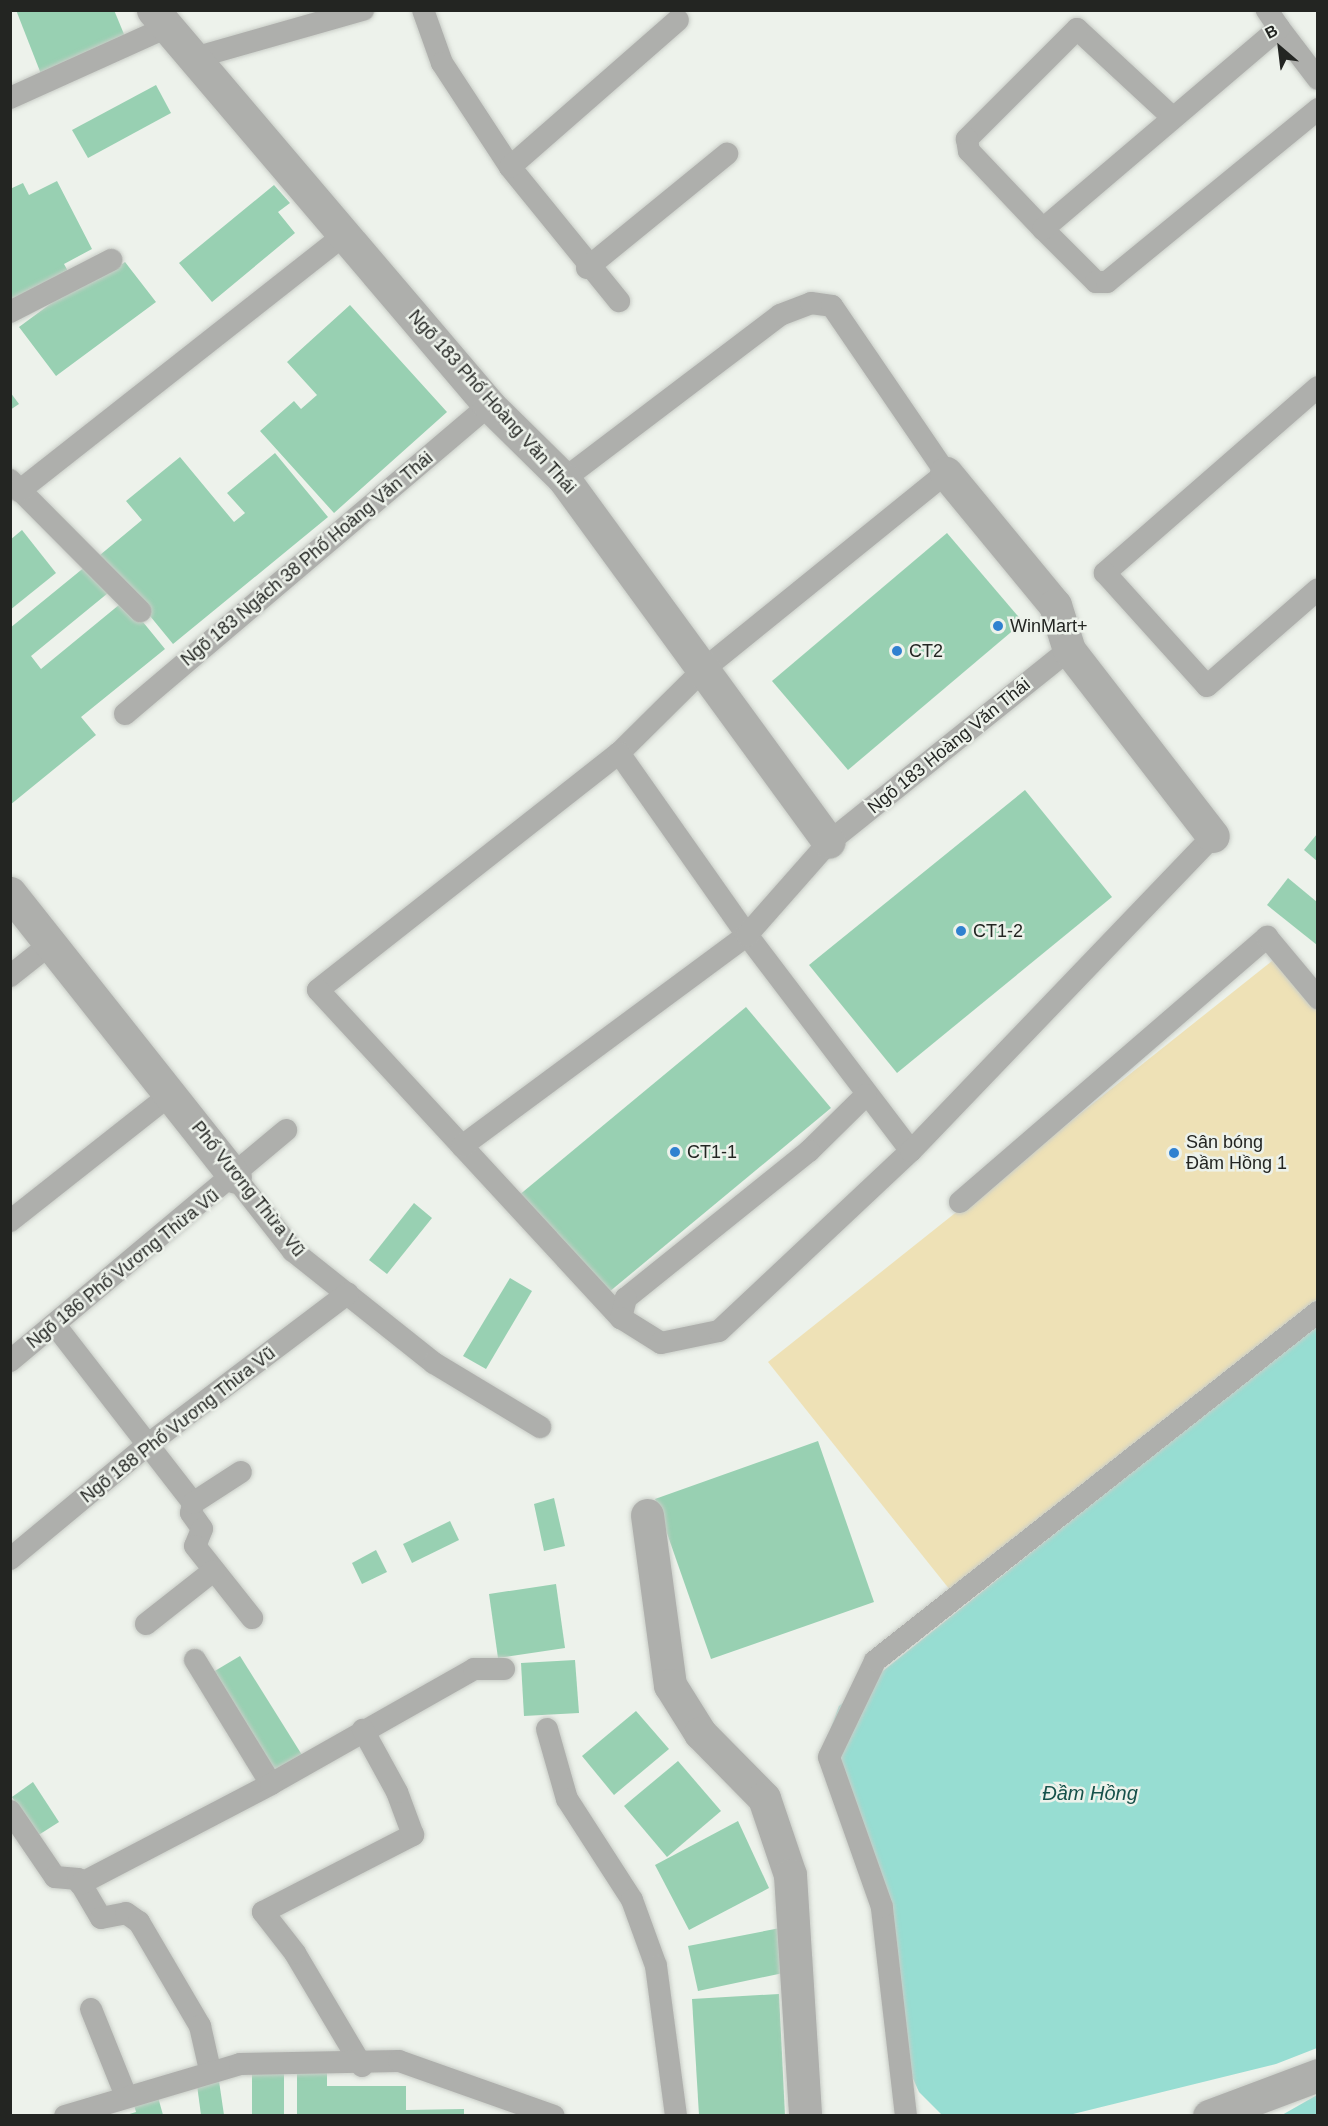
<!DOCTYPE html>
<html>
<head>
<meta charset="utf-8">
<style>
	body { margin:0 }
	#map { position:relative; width:1328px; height:2126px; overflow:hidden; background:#edf2eb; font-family:Arial,sans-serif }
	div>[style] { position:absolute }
	.green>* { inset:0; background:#eee1b6 }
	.water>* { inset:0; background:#97ddd2 }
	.building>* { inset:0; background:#98d0b2 }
	.roads { filter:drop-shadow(0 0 2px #c9cdc7) drop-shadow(0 0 2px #c9cdc7) }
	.lane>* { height:22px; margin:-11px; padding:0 11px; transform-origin:11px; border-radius:11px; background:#aeafac }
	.street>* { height:33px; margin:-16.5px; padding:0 16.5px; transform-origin:16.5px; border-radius:16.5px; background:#aeafac }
	.dots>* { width:16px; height:16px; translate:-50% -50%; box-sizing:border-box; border:3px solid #edf2eb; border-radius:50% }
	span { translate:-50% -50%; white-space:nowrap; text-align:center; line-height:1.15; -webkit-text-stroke:5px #edf2eb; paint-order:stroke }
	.street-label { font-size:18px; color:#232522 }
	.poi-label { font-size:18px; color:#232522 }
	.left { translate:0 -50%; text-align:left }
	.water-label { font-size:20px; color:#17524b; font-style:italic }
	.frame { position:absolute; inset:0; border:12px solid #232522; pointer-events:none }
	.north { position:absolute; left:1250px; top:18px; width:60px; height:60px; -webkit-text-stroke:4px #edf2eb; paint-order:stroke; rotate:332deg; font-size:16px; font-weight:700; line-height:24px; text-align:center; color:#232522 }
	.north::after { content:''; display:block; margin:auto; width:21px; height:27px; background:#232522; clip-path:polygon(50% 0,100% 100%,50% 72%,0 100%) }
</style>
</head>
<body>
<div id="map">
	<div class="green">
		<i style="clip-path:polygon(1277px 957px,1317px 1008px,1317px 1299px,950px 1590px,768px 1362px)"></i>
	</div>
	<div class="water">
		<i style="clip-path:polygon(1317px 1324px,1317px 2048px,1276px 2064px,1069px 2115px,942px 2115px,919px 2092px,902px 2054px,871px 1855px,829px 1733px,839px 1706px)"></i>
		<i style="clip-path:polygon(1317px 2095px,1317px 2115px,1282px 2115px)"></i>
	</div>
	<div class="building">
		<i style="clip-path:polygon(16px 10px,114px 10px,126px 39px,41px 74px)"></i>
		<i style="clip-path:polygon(156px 85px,171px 113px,88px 158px,72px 130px)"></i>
		<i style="clip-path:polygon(57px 181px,92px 249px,64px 264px,69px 273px,10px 303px,10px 189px,23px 183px,29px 195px)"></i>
		<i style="clip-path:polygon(274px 185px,290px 203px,278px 212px,295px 233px,212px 302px,179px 263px)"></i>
		<i style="clip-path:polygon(125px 262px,156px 302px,56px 376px,19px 327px,84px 279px,104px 270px,108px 274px)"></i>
		<i style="clip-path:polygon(350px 305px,447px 412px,334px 513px,260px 431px,294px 401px,301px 409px,317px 395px,287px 362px)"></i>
		<i style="clip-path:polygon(10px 392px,19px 404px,10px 410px)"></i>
		<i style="clip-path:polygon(275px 453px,328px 517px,173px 644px,100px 555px,142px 520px,126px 501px,180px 457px,234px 522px,245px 513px,227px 493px)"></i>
		<i style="clip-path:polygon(22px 530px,56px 573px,10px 610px,10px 540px)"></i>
		<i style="clip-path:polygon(947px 533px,1023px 622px,848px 770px,772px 681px)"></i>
		<i style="clip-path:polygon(86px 566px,108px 593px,31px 656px,41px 669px,125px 600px,165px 649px,81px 717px,96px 735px,10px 805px,10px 628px)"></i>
		<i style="clip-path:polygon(1025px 790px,1112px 897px,897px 1073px,809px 965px)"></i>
		<i style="clip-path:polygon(1317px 834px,1317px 861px,1304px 850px)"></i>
		<i style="clip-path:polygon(1288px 878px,1317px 902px,1317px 945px,1267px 905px)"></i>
		<i style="clip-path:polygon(746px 1007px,831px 1108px,603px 1297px,518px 1196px)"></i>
		<i style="clip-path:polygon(414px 1203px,432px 1218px,387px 1274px,369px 1260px)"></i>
		<i style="clip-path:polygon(510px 1278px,532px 1291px,486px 1369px,463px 1356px)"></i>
		<i style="clip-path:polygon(818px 1441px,874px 1602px,711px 1659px,655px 1499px)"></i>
		<i style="clip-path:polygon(554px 1498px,565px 1546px,544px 1551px,534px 1504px)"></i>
		<i style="clip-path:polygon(450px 1521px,459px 1540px,412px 1563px,403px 1544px)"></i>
		<i style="clip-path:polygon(376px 1550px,387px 1572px,362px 1584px,352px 1563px)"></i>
		<i style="clip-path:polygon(556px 1584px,565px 1648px,498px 1658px,489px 1594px)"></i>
		<i style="clip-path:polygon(240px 1656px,302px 1755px,270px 1775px,208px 1675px)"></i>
		<i style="clip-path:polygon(575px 1660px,579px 1713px,524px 1716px,521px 1663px)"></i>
		<i style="clip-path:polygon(636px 1711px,669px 1749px,614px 1795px,582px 1756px)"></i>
		<i style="clip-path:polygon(678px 1761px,721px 1811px,667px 1857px,624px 1806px)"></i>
		<i style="clip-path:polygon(33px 1782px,59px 1822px,37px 1836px,12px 1797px)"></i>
		<i style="clip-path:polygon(738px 1821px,769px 1888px,689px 1930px,655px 1865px)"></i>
		<i style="clip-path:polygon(780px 1928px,788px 1972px,698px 1991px,688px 1946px)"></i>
		<i style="clip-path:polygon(779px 1994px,785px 2115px,699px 2115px,692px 1999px)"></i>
		<i style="clip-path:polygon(297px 2071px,327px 2071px,327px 2086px,406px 2086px,406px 2110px,464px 2109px,464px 2115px,297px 2115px)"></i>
		<i style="clip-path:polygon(252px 2074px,284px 2074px,284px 2115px,252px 2115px)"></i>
		<i style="clip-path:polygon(219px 2081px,224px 2115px,201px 2115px,197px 2085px)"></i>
		<i style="clip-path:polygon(158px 2097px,163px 2115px,126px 2115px,136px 2112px,134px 2105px)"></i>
	</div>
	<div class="roads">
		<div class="lane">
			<i style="left:423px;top:10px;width:56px;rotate:70.3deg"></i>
			<i style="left:442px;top:63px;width:124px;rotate:56.8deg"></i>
			<i style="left:510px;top:167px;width:173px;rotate:50.9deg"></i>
			<i style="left:1279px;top:28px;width:64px;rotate:52.6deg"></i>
			<i style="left:194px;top:58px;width:176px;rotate:-15.9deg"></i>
			<i style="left:10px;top:98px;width:172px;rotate:-24.3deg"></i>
			<i style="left:1171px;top:116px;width:128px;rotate:-137.2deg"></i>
			<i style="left:1077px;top:29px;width:156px;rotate:135deg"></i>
			<i style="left:967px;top:139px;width:12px;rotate:81deg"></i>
			<i style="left:969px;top:151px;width:108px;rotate:46.5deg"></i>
			<i style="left:1043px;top:229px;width:75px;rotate:45deg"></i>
			<i style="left:1096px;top:282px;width:11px"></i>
			<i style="left:1107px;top:282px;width:273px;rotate:-39.3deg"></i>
			<i style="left:510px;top:167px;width:223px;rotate:-41.2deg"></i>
			<i style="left:1043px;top:229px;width:310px;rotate:-40.4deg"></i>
			<i style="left:1279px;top:28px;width:22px;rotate:-124deg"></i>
			<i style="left:587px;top:268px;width:181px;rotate:-39.2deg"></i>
			<i style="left:10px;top:312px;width:114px;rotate:-27.2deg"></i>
			<i style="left:1318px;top:387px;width:283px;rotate:138.9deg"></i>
			<i style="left:1105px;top:573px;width:152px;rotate:47.9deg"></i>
			<i style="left:1207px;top:686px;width:147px;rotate:-41.1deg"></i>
			<i style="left:564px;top:479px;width:271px;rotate:-37.2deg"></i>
			<i style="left:780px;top:315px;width:33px;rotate:-21deg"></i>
			<i style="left:811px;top:303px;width:21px;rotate:8deg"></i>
			<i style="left:832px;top:306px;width:202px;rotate:55.7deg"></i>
			<i style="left:946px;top:473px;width:313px;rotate:141deg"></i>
			<i style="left:703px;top:670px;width:118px;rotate:135.3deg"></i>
			<i style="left:619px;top:753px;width:383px;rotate:141.8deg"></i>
			<i style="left:318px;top:990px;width:447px;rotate:47.3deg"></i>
			<i style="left:10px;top:480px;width:185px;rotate:45.2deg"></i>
			<i style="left:19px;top:491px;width:416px;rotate:-38.2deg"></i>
			<i style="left:125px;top:714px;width:477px;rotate:-40.3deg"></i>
			<i style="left:619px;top:753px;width:223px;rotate:54.9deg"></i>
			<i style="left:747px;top:935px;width:271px;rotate:52.8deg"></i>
			<i style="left:10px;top:976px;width:50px;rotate:-38.5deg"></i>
			<i style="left:866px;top:1095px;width:80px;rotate:135.5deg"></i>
			<i style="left:809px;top:1151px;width:235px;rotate:141.2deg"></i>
			<i style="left:626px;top:1298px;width:21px;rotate:104deg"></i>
			<i style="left:621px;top:1318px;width:47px;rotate:32deg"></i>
			<i style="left:661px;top:1343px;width:59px;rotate:-11.7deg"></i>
			<i style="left:719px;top:1331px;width:263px;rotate:-43.2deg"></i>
			<i style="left:911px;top:1151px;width:436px;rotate:-46.2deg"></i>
			<i style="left:462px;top:1146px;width:355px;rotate:-36.5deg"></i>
			<i style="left:747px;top:935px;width:124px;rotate:-48.6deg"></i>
			<i style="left:829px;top:842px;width:307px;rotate:-38.7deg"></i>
			<i style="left:235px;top:1177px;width:94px;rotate:51.9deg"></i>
			<i style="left:293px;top:1251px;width:180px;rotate:38.5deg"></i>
			<i style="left:434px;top:1363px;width:124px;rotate:31.1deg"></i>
			<i style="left:960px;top:1202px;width:406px;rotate:-40.8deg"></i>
			<i style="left:1267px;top:937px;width:80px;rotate:50.1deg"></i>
			<i style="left:10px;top:1221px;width:206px;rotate:-38.3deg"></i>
			<i style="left:55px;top:1325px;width:225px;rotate:52.2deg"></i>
			<i style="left:193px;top:1503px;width:10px;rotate:101deg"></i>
			<i style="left:191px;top:1513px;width:19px;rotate:55deg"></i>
			<i style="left:202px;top:1529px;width:18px;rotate:112deg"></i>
			<i style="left:195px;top:1546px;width:92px;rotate:51.6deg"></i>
			<i style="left:10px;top:1361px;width:360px;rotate:-39.9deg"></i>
			<i style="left:193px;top:1503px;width:57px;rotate:-32.9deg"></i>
			<i style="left:10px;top:1559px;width:177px;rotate:-39.7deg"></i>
			<i style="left:146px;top:1446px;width:253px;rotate:-37.1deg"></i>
			<i style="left:146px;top:1624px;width:85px;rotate:-38.3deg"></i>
			<i style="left:195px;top:1660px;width:145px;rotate:58.5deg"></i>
			<i style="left:547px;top:1729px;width:73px;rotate:74.1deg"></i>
			<i style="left:567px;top:1799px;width:120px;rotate:57.2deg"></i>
			<i style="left:632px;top:1900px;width:70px;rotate:70deg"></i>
			<i style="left:656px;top:1966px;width:151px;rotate:82.4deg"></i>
			<i style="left:10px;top:1811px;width:80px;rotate:55.7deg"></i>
			<i style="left:55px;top:1877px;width:23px;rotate:5deg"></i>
			<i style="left:78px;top:1879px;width:45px;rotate:59.5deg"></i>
			<i style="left:101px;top:1918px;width:25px;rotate:-11deg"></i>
			<i style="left:126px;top:1913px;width:16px;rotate:35deg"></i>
			<i style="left:139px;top:1922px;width:121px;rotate:59.6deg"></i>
			<i style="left:200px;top:2026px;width:45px;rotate:77.2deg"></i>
			<i style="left:80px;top:1884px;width:216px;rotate:-27.6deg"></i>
			<i style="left:271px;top:1784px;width:233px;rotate:-29.5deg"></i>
			<i style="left:474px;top:1669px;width:30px"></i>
			<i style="left:91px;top:2009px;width:94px;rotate:68.1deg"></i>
			<i style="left:362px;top:2066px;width:131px;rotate:-120.7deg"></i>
			<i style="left:295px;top:1953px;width:52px;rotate:-128deg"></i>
			<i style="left:263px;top:1912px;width:169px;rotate:-27.2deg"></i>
			<i style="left:413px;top:1835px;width:46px;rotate:-110.4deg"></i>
			<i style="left:397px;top:1792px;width:71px;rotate:-118.7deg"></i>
			<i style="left:65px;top:2116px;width:183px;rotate:-16.5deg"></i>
			<i style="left:240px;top:2064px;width:159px;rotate:-1.1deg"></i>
			<i style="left:399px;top:2061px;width:164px;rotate:19.5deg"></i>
			<i style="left:906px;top:2116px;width:210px;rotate:-96.6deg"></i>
			<i style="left:882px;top:1907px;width:159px;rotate:-109.5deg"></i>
			<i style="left:829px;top:1757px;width:106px;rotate:-64.4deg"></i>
			<i style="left:875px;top:1661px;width:564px;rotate:-38.23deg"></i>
		</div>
		<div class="street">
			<i style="left:153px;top:10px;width:519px;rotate:49.61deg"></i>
			<i style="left:489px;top:405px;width:105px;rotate:44.6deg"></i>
			<i style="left:564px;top:479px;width:449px;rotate:53.9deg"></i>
			<i style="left:946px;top:473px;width:171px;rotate:50.5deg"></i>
			<i style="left:1055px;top:605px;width:47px;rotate:72.7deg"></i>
			<i style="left:1069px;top:650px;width:235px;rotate:52.3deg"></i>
			<i style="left:10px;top:893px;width:362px;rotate:51.6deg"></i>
			<i style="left:647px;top:1515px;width:172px;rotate:82.3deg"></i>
			<i style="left:670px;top:1685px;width:57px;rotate:58deg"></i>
			<i style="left:700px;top:1733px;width:91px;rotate:45.4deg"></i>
			<i style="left:764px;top:1798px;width:81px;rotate:71.3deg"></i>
			<i style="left:790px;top:1875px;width:241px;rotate:86.4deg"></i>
			<i style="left:1209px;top:2116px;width:116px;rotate:-20.6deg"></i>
		</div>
	</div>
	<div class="dots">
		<i style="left:998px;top:626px;background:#3081d0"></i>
		<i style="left:897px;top:651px;background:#3081d0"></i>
		<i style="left:961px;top:931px;background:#3081d0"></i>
		<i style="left:675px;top:1152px;background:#3081d0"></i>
		<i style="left:1174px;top:1153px;background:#3081d0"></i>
	</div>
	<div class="street-label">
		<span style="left:492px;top:402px;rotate:48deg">Ngõ 183 Phố Hoàng Văn Thái</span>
		<span style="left:307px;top:559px;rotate:-40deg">Ngõ 183 Ngách 38 Phố Hoàng Văn Thái</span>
		<span style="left:949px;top:746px;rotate:-39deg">Ngõ 183 Hoàng Văn Thái</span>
		<span style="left:248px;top:1189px;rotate:51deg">Phố Vương Thừa Vũ</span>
		<span style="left:123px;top:1269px;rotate:-39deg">Ngõ 186 Phố Vương Thừa Vũ</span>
		<span style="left:178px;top:1425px;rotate:-38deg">Ngõ 188 Phố Vương Thừa Vũ</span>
	</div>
	<div class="poi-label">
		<span class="left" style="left:1010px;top:626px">WinMart+</span>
		<span class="left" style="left:909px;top:651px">CT2</span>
		<span class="left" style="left:973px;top:931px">CT1-2</span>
		<span class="left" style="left:1186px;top:1153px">Sân bóng<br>Đầm Hồng 1</span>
		<span class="left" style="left:687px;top:1152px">CT1-1</span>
	</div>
	<div class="water-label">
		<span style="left:1090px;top:1793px">Đầm Hồng</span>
	</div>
	<div class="frame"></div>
	<div class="north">B</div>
</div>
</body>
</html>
